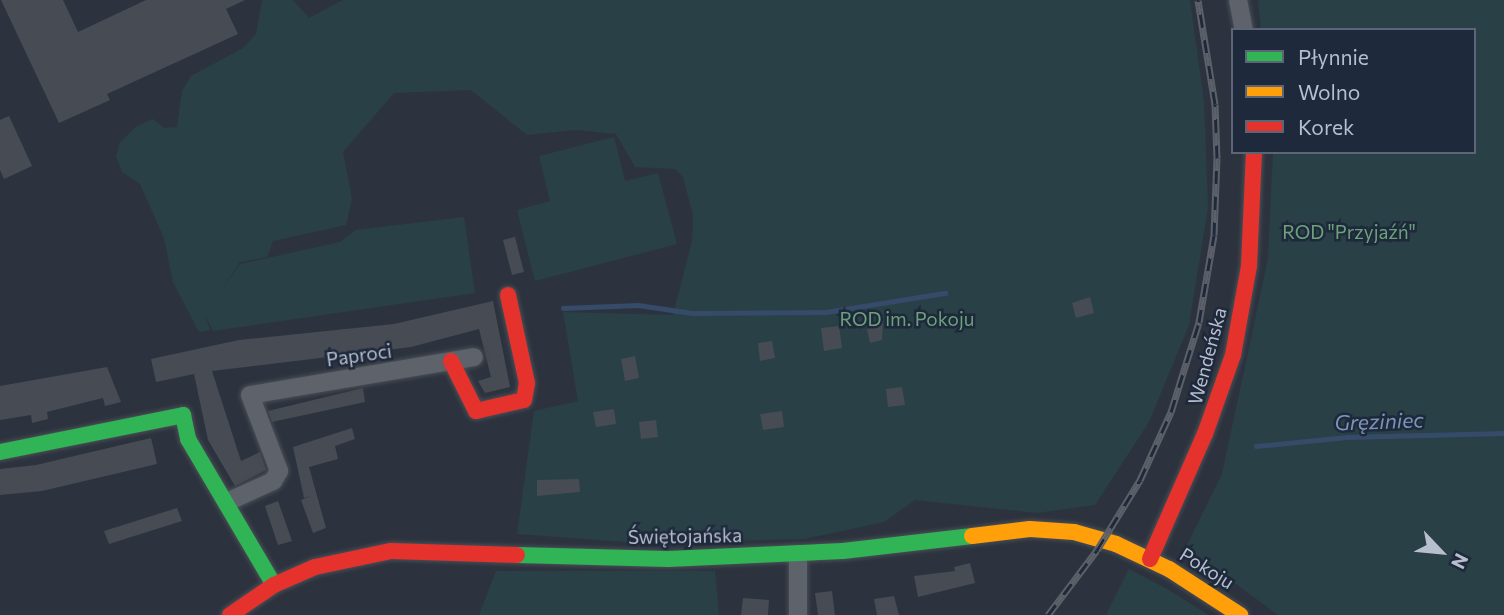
<!DOCTYPE html>
<html>
<head>
<meta charset="utf-8">
<style>
	body { margin:0 }
	#map { position:relative; width:1504px; height:615px; overflow:hidden; background:#2d333e; font-family:Commissioner,sans-serif }
	div>[style] { position:absolute }
	.green>* { inset:0; background:#284046 }
	.stream>* { height:4.5px; margin:-2.25px; padding:0 2.25px; transform-origin:2.25px; border-radius:2.25px; background:#364a6a }
	.building>* { inset:0; background:#464b54 }
	.roads { filter:drop-shadow(0 0 2px #494e56) drop-shadow(0 0 2px #494e56) }
	.street>* { height:18px; margin:-9px; padding:0 9px; transform-origin:9px; border-radius:9px; background:#5d626b }
	.fast>* { height:16px; margin:-8px; padding:0 8px; transform-origin:8px; border-radius:8px; background:#30b455 }
	.slow>* { height:16px; margin:-8px; padding:0 8px; transform-origin:8px; border-radius:8px; background:#ff9f0a }
	.jam>* { height:16px; margin:-8px; padding:0 8px; transform-origin:8px; border-radius:8px; background:#e5322d }
	.rail>* { height:7px; margin-top:-3.5px; transform-origin:0; background:repeating-linear-gradient(90deg,#1e293b 0 13px,#5c6169 0 26px); box-sizing:border-box; border-block:2px solid #5c6169 }
	span { translate:-50% -50%; white-space:nowrap; text-align:center; line-height:1.15; -webkit-text-stroke:5px #1e293b; paint-order:stroke }
	.park-label { font-size:19px; color:#6ca17a }
	.street-label { font-size:19px; color:#b7bfce }
	.water-label { font-size:21px; color:#7c94b8; font-style:italic }
	.legend { position:absolute; left:1231px; top:28px; width:245px; height:126px; box-sizing:border-box; background:#1e293b; border:2px solid #5b6576; margin:0; padding:9px 12px; list-style:none; font-size:21px; color:#b7bfce }
	.legend li { display:flex; align-items:center; gap:14px; height:35px }
	.legend b { width:35px; border:2px solid #5b6576 }
	.north { position:absolute; left:1406px; top:517px; width:70px; height:70px; -webkit-text-stroke:5px #1e293b; paint-order:stroke; rotate:116deg; font-size:19px; font-weight:700; line-height:28px; text-align:center; color:#b7bfce }
	.north::after { content:''; display:block; margin:auto; width:24px; height:32px; background:#b7bfce; clip-path:polygon(50% 0,100% 100%,50% 72%,0 100%) }
</style>
</head>
<body>
<div id="map">
	<div class="green">
		<i style="clip-path:polygon(262px 0,293px 0,309px 18px,343px 0,1190px 0,1204px 101px,1208px 208px,1189px 325px,1149px 422px,1095px 505px,1036px 513px,915px 500px,884px 522px,805px 539px,637px 543px,517px 534px,534px 411px,578px 401px,563px 312px,673px 315px,692px 241px,693px 215px,683px 177px,675px 169px,635px 167px,616px 134px,575px 130px,527px 135px,471px 90px,394px 93px,343px 152px,352px 199px,346px 225px,273px 241px,267px 257px,240px 262px,219px 294px,240px 264px,340px 242px,356px 230px,464px 217px,475px 293px,213px 331px,205px 315px,210px 330px,199px 332px,173px 282px,164px 238px,140px 184px,122px 172px,116px 156px,120px 142px,137px 126px,153px 119px,164px 128px,177px 127px,182px 91px,191px 76px,243px 48px,256px 34px)"></i>
		<i style="clip-path:polygon(1258px 0,1504px 0,1504px 615px,1278px 615px,1186px 547px,1222px 474px,1268px 258px,1273px 152px,1474px 152px,1474px 30px,1261px 30px)"></i>
		<i style="clip-path:polygon(614px 137px,625px 181px,658px 173px,677px 244px,535px 281px,517px 210px,550px 201px,539px 156px)"></i>
		<i style="clip-path:polygon(1129px 569px,1167px 589px,1209px 615px,1106px 615px)"></i>
		<i style="clip-path:polygon(496px 571px,715px 571px,719px 615px,479px 615px)"></i>
	</div>
	<div class="stream">
		<i style="left:563px;top:308px;width:75px;rotate:-2.3deg"></i>
		<i style="left:638px;top:305px;width:56px;rotate:8.3deg"></i>
		<i style="left:693px;top:313px;width:133px;rotate:-0.4deg"></i>
		<i style="left:826px;top:312px;width:121px;rotate:-9.1deg"></i>
		<i style="left:1256px;top:446px;width:91px;rotate:-5.6deg"></i>
		<i style="left:1347px;top:437px;width:157px;rotate:-1.5deg"></i>
	</div>
	<div class="building">
		<i style="clip-path:polygon(1px 0,63px 0,78px 32px,146px 0,245px 0,226px 9px,238px 34px,107px 94px,110px 100px,59px 123px)"></i>
		<i style="clip-path:polygon(9px 116px,32px 166px,4px 179px,0 170px,0 120px)"></i>
		<i style="clip-path:polygon(515px 237px,524px 272px,512px 275px,503px 240px)"></i>
		<i style="clip-path:polygon(1090px 297px,1094px 313px,1076px 318px,1072px 303px)"></i>
		<i style="clip-path:polygon(493px 301px,510px 387px,485px 393px,478px 381px,491px 377px,479px 329px,411px 347px,212px 371px,241px 461px,260px 452px,266px 470px,235px 486px,208px 440px,194px 374px,156px 382px,151px 359px,239px 340px,394px 324px)"></i>
		<i style="clip-path:polygon(883px 321px,882px 340px,870px 343px,866px 324px)"></i>
		<i style="clip-path:polygon(839px 326px,842px 348px,824px 351px,821px 328px)"></i>
		<i style="clip-path:polygon(772px 341px,775px 358px,760px 361px,758px 343px)"></i>
		<i style="clip-path:polygon(635px 356px,639px 378px,625px 381px,621px 359px)"></i>
		<i style="clip-path:polygon(107px 367px,121px 402px,105px 406px,103px 398px,47px 412px,48px 419px,32px 423px,31px 415px,0 420px,0 386px)"></i>
		<i style="clip-path:polygon(902px 387px,905px 405px,888px 407px,886px 389px)"></i>
		<i style="clip-path:polygon(363px 388px,365px 402px,272px 422px,268px 411px)"></i>
		<i style="clip-path:polygon(614px 409px,616px 424px,596px 427px,593px 412px)"></i>
		<i style="clip-path:polygon(782px 411px,784px 427px,763px 430px,760px 414px)"></i>
		<i style="clip-path:polygon(656px 420px,658px 437px,641px 439px,639px 422px)"></i>
		<i style="clip-path:polygon(352px 428px,355px 439px,335px 446px,338px 459px,309px 467px,326px 528px,313px 533px,301px 500px,311px 496px,304px 498px,293px 447px)"></i>
		<i style="clip-path:polygon(151px 438px,157px 464px,42px 491px,0 495px,0 469px,36px 465px)"></i>
		<i style="clip-path:polygon(579px 479px,580px 492px,537px 496px,537px 480px)"></i>
		<i style="clip-path:polygon(278px 501px,292px 541px,278px 545px,265px 506px)"></i>
		<i style="clip-path:polygon(177px 508px,182px 521px,109px 544px,104px 531px)"></i>
		<i style="clip-path:polygon(970px 563px,975px 583px,918px 597px,914px 576px,955px 571px,954px 567px)"></i>
		<i style="clip-path:polygon(832px 591px,835px 615px,818px 615px,815px 593px)"></i>
		<i style="clip-path:polygon(894px 596px,899px 615px,877px 615px,874px 599px)"></i>
		<i style="clip-path:polygon(743px 598px,769px 600px,768px 615px,741px 615px)"></i>
	</div>
	<div class="roads">
		<div class="street">
			<i style="left:1238px;top:0;width:31px;rotate:79deg"></i>
			<i style="left:227px;top:502px;width:51px;rotate:-24.5deg"></i>
			<i style="left:273px;top:481px;width:12px;rotate:-59deg"></i>
			<i style="left:279px;top:471px;width:81px;rotate:-110.9deg"></i>
			<i style="left:250px;top:395px;width:227px;rotate:-9.6deg"></i>
			<i style="left:798px;top:615px;width:61px;rotate:-90deg"></i>
		</div>
		<div class="fast">
			<i style="left:0;top:452px;width:187px;rotate:-11.4deg"></i>
			<i style="left:183px;top:415px;width:25px;rotate:78deg"></i>
			<i style="left:188px;top:439px;width:169px;rotate:59.5deg"></i>
			<i style="left:517px;top:555px;width:151px;rotate:1.5deg"></i>
			<i style="left:668px;top:559px;width:175px;rotate:-2.6deg"></i>
			<i style="left:843px;top:551px;width:130px;rotate:-6.6deg"></i>
		</div>
		<div class="slow">
			<i style="left:972px;top:536px;width:58px;rotate:-6.9deg"></i>
			<i style="left:1030px;top:529px;width:44px;rotate:3.9deg"></i>
			<i style="left:1074px;top:532px;width:44px;rotate:15.9deg"></i>
			<i style="left:1116px;top:544px;width:59px;rotate:25.3deg"></i>
			<i style="left:1169px;top:569px;width:85px;rotate:32.9deg"></i>
		</div>
		<div class="jam">
			<i style="left:451px;top:361px;width:56px;rotate:63.4deg"></i>
			<i style="left:476px;top:411px;width:49px;rotate:-12.9deg"></i>
			<i style="left:524px;top:400px;width:17px;rotate:-80deg"></i>
			<i style="left:527px;top:383px;width:90px;rotate:-102.2deg"></i>
			<i style="left:1150px;top:559px;width:137px;rotate:-66.3deg"></i>
			<i style="left:1205px;top:434px;width:84px;rotate:-70.5deg"></i>
			<i style="left:1233px;top:355px;width:90px;rotate:-79.8deg"></i>
			<i style="left:1249px;top:266px;width:114px;rotate:-87.5deg"></i>
			<i style="left:230px;top:615px;width:53px;rotate:-34.3deg"></i>
			<i style="left:274px;top:585px;width:45px;rotate:-23.7deg"></i>
			<i style="left:315px;top:567px;width:78px;rotate:-11.9deg"></i>
			<i style="left:391px;top:551px;width:126px;rotate:1.8deg"></i>
		</div>
	</div>
	<div class="rail">
		<i style="left:1048px;top:615px;width:81px;rotate:-53deg"></i>
		<i style="left:1097px;top:550px;width:82px;rotate:-58.4deg"></i>
		<i style="left:1140px;top:480px;width:75px;rotate:-65.5deg"></i>
		<i style="left:1171px;top:412px;width:94px;rotate:-72.7deg"></i>
		<i style="left:1199px;top:322px;width:88px;rotate:-80.2deg"></i>
		<i style="left:1214px;top:235px;width:77px;rotate:-87.8deg"></i>
		<i style="left:1217px;top:158px;width:54px;rotate:-92.1deg"></i>
		<i style="left:1215px;top:104px;width:105px;rotate:-99.3deg"></i>
	</div>
	<div class="park-label">
		<span style="left:1349px;top:232px">ROD "Przyjaźń"</span>
		<span style="left:907px;top:319px">ROD im. Pokoju</span>
	</div>
	<div class="street-label">
		<span style="left:359px;top:355px;rotate:-8deg">Paproci</span>
		<span style="left:1207px;top:356px;rotate:-75deg">Wendeńska</span>
		<span style="left:685px;top:536px;rotate:-1deg">Świętojańska</span>
		<span style="left:1207px;top:568px;rotate:32deg">Pokoju</span>
	</div>
	<div class="water-label">
		<span style="left:1379px;top:421px;rotate:-2deg">Gręziniec</span>
	</div>
	<ul class="legend">
	<li><b style="height:9px;background:#30b455"></b>Płynnie</li>
	<li><b style="height:9px;background:#ff9f0a"></b>Wolno</li>
	<li><b style="height:9px;background:#e5322d"></b>Korek</li>
	</ul>
	<div class="north">N</div>
</div>
</body>
</html>
